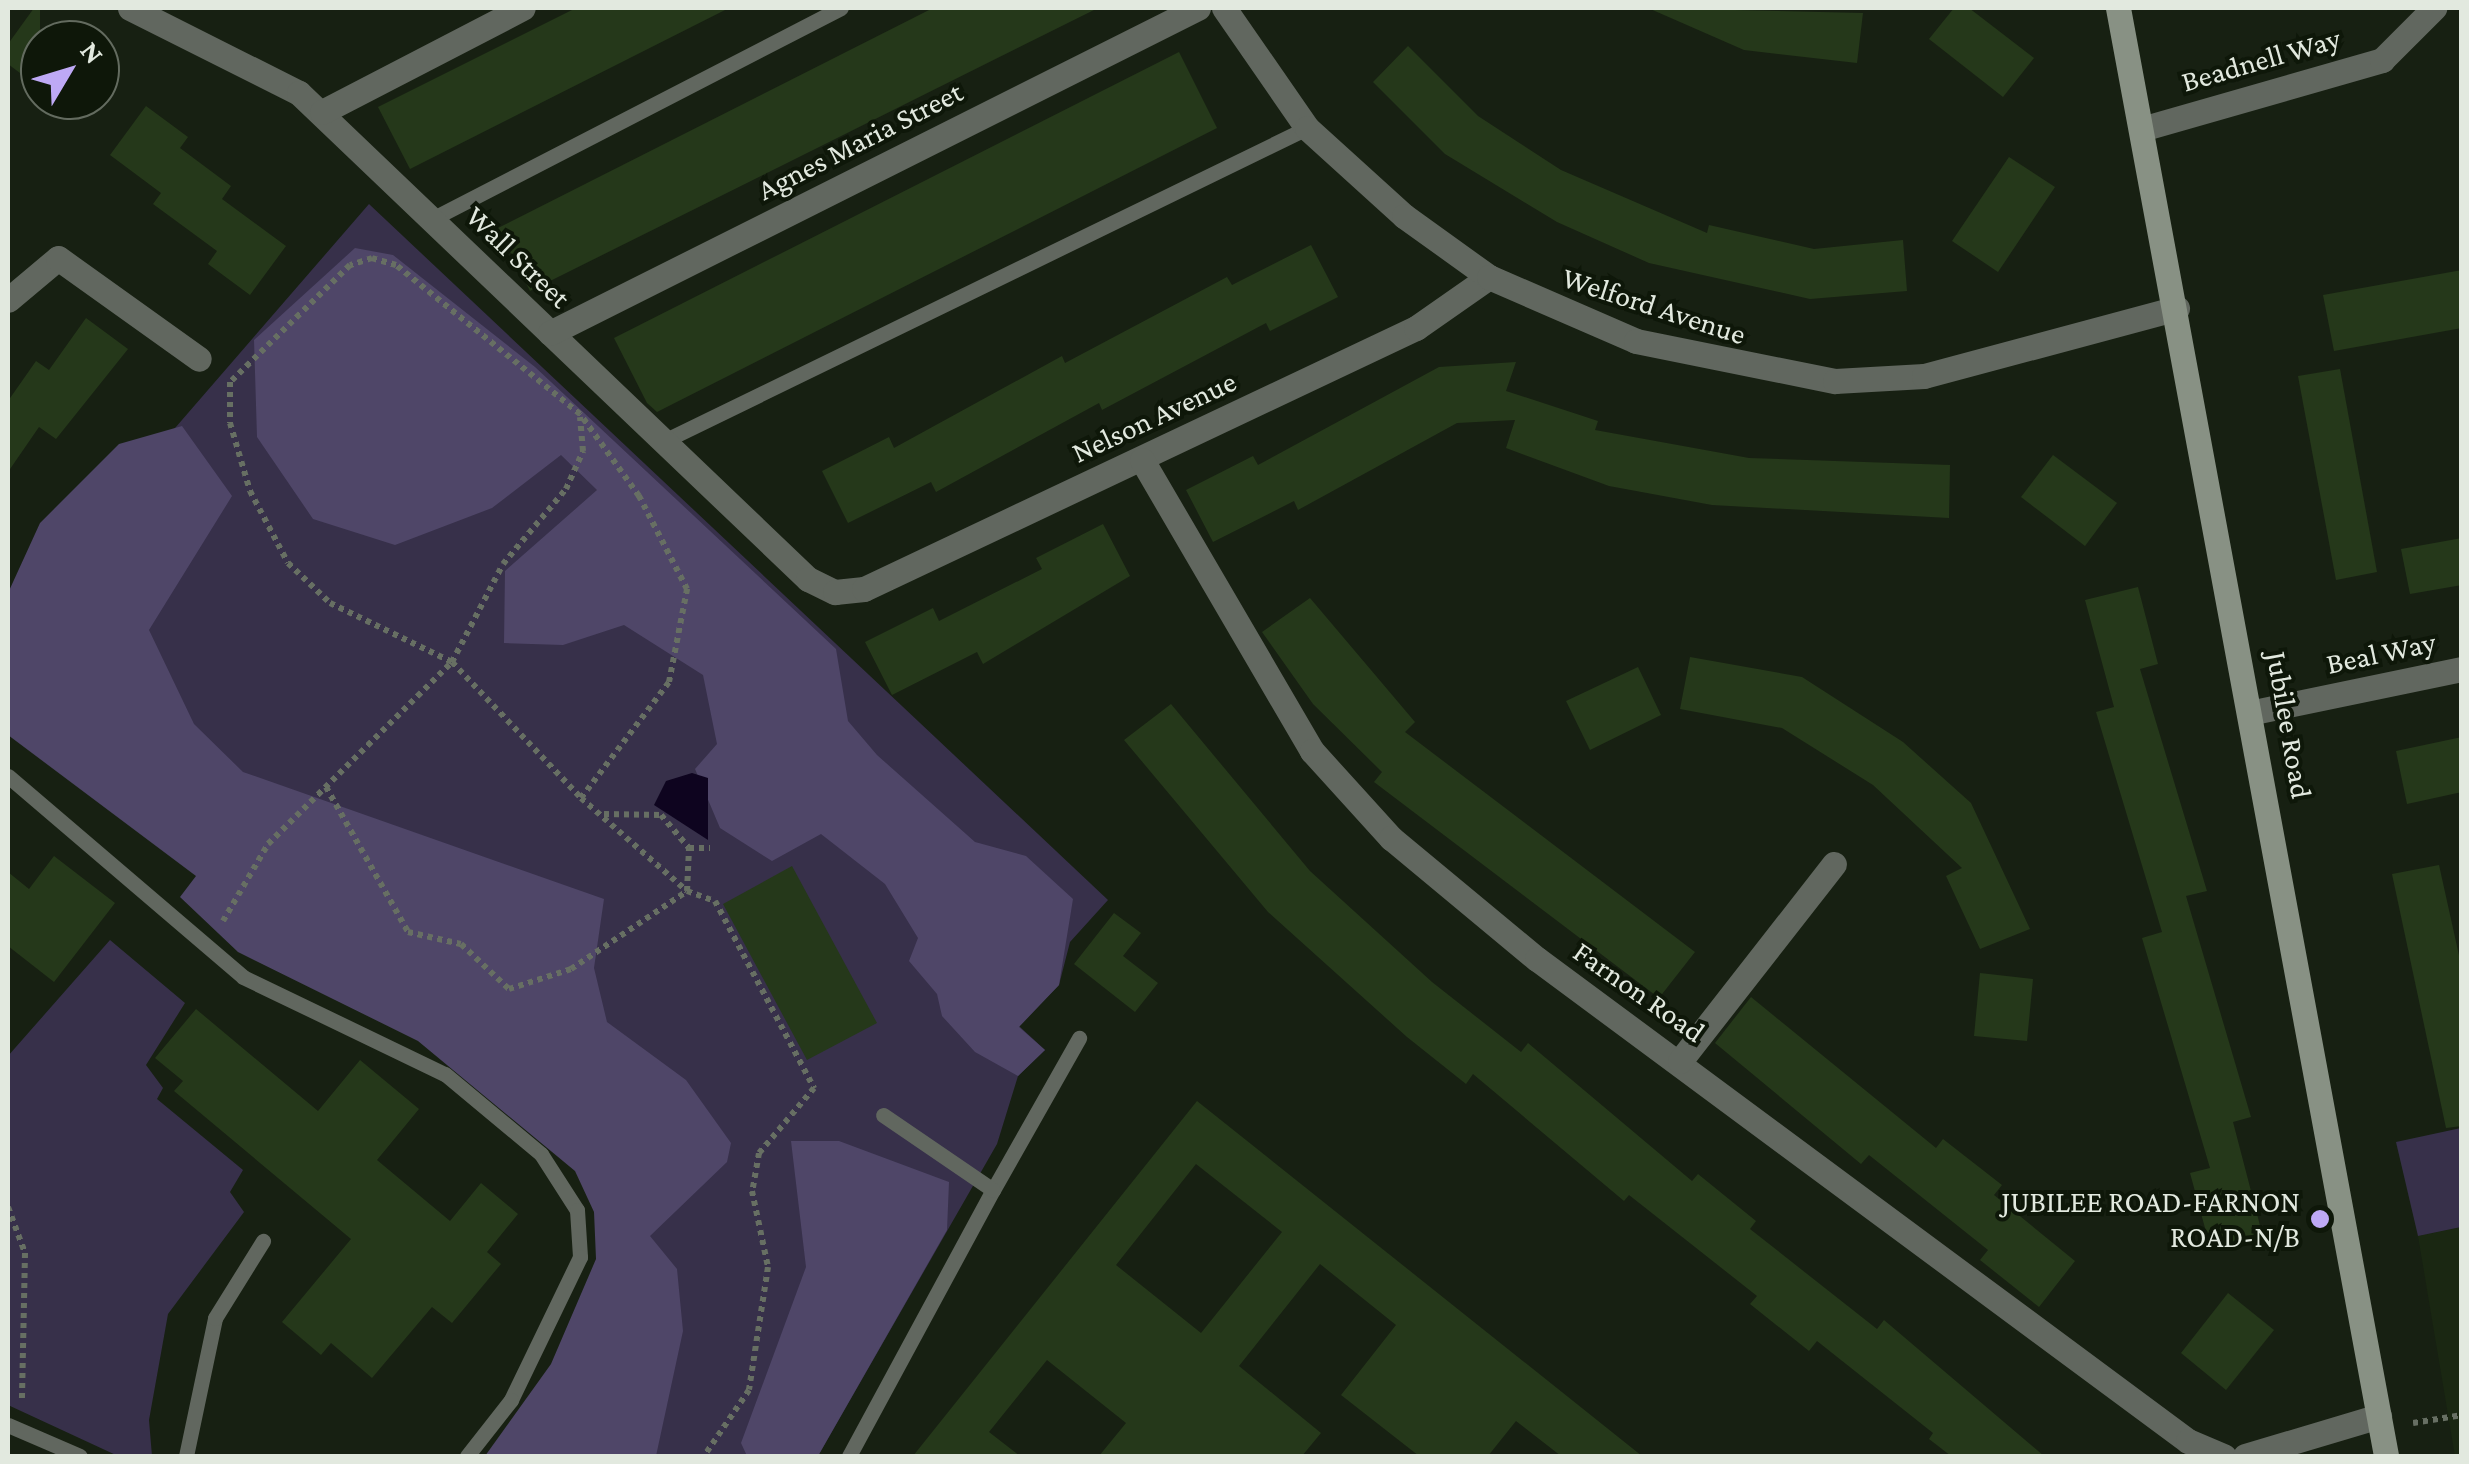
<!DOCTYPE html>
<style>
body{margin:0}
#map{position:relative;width:2469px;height:1464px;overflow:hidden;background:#172012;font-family:"Crimson Pro",serif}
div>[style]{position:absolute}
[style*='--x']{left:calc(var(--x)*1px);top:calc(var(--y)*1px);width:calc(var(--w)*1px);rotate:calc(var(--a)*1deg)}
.built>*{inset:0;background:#1a2712}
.green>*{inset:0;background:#37304a}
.forest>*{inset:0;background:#4f4668}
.water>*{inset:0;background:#0e041f}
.building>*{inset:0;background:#25381a}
.path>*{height:6px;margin-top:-3px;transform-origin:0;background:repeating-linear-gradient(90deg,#676f63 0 5px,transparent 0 10px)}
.lane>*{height:15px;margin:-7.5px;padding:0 7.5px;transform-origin:7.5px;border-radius:7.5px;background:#61675f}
.street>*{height:25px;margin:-12.5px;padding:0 12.5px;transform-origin:12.5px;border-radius:12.5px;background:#61675f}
.secondary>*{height:25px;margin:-12.5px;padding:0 12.5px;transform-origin:12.5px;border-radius:12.5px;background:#889184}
.dots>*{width:28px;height:28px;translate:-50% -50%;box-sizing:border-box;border:5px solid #0e1709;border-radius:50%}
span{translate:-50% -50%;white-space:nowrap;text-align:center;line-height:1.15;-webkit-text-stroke:8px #0e1709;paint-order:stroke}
.street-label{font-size:30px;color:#e2e9df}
.poi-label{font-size:30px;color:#e2e9df}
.right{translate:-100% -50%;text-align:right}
.frame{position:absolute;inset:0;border:10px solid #e2e9df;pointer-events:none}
.north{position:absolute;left:20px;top:20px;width:100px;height:100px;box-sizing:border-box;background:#0e1709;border:2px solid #636b5f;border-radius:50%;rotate:52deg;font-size:28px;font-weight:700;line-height:40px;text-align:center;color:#e2e9df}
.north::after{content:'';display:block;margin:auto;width:35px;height:45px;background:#bea9f5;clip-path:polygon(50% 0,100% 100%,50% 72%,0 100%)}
</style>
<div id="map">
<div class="built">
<div style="clip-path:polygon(2461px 1227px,2461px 1456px,2455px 1456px,2418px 1236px)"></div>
</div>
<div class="green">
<div style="clip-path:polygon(369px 204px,1108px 900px,1070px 942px,1059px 985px,1019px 1026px,1045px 1050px,1018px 1076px,997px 1144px,818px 1456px,509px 1456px,610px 1250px,594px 1175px,8px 621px)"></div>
<div style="clip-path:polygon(110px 940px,185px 1003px,146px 1065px,163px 1088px,157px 1099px,243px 1170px,230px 1192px,244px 1212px,168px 1314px,149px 1420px,152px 1456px,118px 1456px,8px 1405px,8px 1056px)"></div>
<div style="clip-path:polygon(2461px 1128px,2461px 1227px,2418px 1236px,2396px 1142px)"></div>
</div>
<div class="forest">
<div style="clip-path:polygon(355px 248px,393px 255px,535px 367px,836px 649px,848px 721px,877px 755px,975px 842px,1026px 856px,1073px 899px,1059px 985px,1019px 1027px,1045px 1050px,1018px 1076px,975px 1052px,942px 1016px,937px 994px,909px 961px,918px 938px,885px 884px,821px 834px,772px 861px,720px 828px,695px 769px,717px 744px,703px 675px,624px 625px,563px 645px,504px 643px,505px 571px,597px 490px,561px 455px,492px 508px,395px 545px,313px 519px,257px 437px,254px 340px)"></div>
<div style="clip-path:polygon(182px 426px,232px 496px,149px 630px,194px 724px,243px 772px,604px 899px,594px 968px,607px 1022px,686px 1080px,731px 1143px,727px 1162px,650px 1236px,677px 1269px,683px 1331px,656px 1456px,485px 1456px,551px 1364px,596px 1259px,594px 1212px,575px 1171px,418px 1041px,238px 952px,180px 897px,196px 876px,8px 735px,8px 593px,40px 523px,119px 444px)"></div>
<div style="clip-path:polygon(791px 1141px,839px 1141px,949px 1182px,947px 1230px,818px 1456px,747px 1456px,741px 1443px,806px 1267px)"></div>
</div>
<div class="water">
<div style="clip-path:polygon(692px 773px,708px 778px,708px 840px,654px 805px,666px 781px)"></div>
</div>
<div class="building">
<div style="clip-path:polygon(34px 8px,40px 8px,40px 88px,8px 64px,8px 44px)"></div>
<div style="clip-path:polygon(576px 8px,729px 8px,410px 169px,378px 107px)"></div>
<div style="clip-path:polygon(933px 8px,1098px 8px,530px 291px,498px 228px)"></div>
<div style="clip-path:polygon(1648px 8px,1863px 13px,1857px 63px,1744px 50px)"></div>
<div style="clip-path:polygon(1954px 8px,1969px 8px,2034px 58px,2003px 97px,1929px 39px)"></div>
<div style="clip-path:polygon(1408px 46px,1478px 116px,1561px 170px,1707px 233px,1709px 225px,1814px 249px,1903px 240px,1907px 291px,1810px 299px,1649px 263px,1557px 222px,1445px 154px,1373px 82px)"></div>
<div style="clip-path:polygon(1179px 52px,1217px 128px,657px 412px,647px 403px,614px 338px)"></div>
<div style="clip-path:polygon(146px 106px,188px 137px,180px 148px,231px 186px,222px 199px,286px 246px,250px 295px,208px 264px,217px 251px,153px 204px,161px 193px,110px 155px)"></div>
<div style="clip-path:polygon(2009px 157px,2055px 187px,1998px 272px,1952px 241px)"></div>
<div style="clip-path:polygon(1311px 245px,1338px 297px,1270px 331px,1266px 323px,1102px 410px,1099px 403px,936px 492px,931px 482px,848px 523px,822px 471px,889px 437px,894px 448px,1062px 356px,1065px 363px,1227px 277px,1232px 285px)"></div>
<div style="clip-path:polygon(2462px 270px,2462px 328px,2334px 351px,2323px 295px)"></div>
<div style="clip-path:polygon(86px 318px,128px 349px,56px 439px,39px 427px,8px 472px,8px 401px,36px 361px,49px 370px)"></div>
<div style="clip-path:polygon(1516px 362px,1506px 391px,1598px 421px,1595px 430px,1749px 458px,1950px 465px,1949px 518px,1712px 505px,1609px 486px,1506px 448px,1515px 420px,1457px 423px,1298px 510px,1294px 501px,1213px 542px,1186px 490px,1253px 456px,1258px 465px,1439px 367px)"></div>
<div style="clip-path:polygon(2340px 369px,2377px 572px,2336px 580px,2298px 376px)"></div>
<div style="clip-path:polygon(2053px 455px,2117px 503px,2085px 546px,2021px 497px)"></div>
<div style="clip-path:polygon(1103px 524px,1130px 576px,983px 664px,977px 652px,892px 695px,865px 642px,933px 608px,939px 621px,1042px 569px,1036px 558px)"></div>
<div style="clip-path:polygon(2462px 538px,2462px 585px,2410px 594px,2401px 549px)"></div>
<div style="clip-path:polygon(2138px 587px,2158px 664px,2140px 669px,2207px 891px,2186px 896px,2251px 1117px,2233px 1122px,2263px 1237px,2211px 1250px,2190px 1173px,2210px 1168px,2142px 938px,2162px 932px,2096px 712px,2114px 707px,2085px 600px)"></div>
<div style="clip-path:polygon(1310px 598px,1415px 722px,1405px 732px,1695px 952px,1659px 998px,1374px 782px,1382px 772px,1313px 704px,1262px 632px)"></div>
<div style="clip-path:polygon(1690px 657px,1802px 677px,1903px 742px,1971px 803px,2030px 929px,1980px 949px,1946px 876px,1962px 868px,1873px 785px,1782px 728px,1680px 709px)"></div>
<div style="clip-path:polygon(1638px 667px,1661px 715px,1590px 750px,1566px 701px)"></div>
<div style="clip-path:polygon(1171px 704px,1310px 871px,1432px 982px,1521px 1052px,1528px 1043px,1692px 1181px,1698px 1174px,1756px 1221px,1750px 1229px,1877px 1329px,1884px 1320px,2044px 1456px,1951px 1456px,1929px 1439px,1933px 1433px,1817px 1341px,1809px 1351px,1750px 1304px,1757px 1296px,1629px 1195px,1624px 1201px,1473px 1074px,1466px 1084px,1407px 1037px,1268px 912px,1124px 740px)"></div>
<div style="clip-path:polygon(2462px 737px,2462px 792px,2407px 804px,2396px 751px)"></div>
<div style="clip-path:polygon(54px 856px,115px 903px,54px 982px,8px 946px,8px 872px,29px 889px)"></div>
<div style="clip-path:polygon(2439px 865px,2462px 969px,2462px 1126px,2446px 1128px,2392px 874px)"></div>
<div style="clip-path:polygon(792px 866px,877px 1023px,807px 1060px,723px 904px)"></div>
<div style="clip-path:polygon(1114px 913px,1141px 933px,1123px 956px,1158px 983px,1135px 1012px,1074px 964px)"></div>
<div style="clip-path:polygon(1980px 973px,2033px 979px,2027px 1041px,1974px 1036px)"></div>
<div style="clip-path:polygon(1751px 997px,1936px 1148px,1943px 1139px,2002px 1185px,1994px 1195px,2075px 1261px,2039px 1307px,1980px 1260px,1988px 1250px,1869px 1155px,1861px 1164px,1715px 1043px)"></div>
<div style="clip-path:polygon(196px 1009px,318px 1111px,360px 1060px,419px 1109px,377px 1160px,450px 1221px,481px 1183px,518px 1214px,487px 1252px,501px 1264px,452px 1323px,432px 1307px,372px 1378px,331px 1343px,321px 1355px,282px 1322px,351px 1239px,174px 1091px,183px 1081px,155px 1058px)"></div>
<div style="clip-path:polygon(evenodd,1197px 1101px,1642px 1456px,1561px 1456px,1516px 1421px,1488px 1456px,1419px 1456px,1341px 1395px,1396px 1325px,1320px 1264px,1239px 1366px,1321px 1433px,1302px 1456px,1099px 1456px,1126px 1423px,1047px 1360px,989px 1432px,1020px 1456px,913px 1456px,1197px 1101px,1196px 1164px,1282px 1232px,1201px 1333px,1116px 1265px,1196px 1164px)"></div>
<div style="clip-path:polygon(2228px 1293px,2274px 1330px,2226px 1390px,2181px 1353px)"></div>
</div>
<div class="path">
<div style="--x:326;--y:787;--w:167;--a:60.5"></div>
<div style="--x:408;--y:932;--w:54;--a:12.8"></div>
<div style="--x:461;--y:944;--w:66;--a:43.2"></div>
<div style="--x:509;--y:989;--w:65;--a:-17.9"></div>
<div style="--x:571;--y:969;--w:140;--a:-33.9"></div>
<div style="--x:687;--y:891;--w:43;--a:-87.3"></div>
<div style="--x:581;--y:798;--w:146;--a:-52.8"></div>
<div style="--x:669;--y:682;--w:95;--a:-79"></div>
<div style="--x:687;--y:589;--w:105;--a:-117.3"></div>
<div style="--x:639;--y:496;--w:101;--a:-125.7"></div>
<div style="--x:580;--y:414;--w:237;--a:-141"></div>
<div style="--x:396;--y:265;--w:25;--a:-164"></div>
<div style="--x:372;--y:258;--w:23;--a:162"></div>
<div style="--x:350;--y:265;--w:168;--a:135.7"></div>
<div style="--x:230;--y:382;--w:41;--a:90"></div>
<div style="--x:230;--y:423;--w:71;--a:73.6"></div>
<div style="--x:250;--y:491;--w:81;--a:62.2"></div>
<div style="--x:288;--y:563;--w:58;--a:43.6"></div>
<div style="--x:330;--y:603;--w:136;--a:25.8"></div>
<div style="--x:452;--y:662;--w:187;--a:46.5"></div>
<div style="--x:581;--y:798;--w:141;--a:41.3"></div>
<div style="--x:687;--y:891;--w:30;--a:20"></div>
<div style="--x:715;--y:901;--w:212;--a:62.1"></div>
<div style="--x:814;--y:1088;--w:85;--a:130.2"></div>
<div style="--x:759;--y:1153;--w:39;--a:100"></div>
<div style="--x:752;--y:1191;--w:78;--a:78.1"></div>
<div style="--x:768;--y:1267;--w:124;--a:98.8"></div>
<div style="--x:749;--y:1390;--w:80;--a:124.3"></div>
<div style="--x:604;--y:814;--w:57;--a:1"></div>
<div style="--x:661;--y:815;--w:43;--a:49.7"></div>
<div style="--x:689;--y:848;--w:21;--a:0"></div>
<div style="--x:223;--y:921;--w:89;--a:-59.7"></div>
<div style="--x:268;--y:844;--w:259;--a:-44.7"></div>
<div style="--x:452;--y:662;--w:110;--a:-62.5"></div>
<div style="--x:503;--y:564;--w:98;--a:-50"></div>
<div style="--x:566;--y:489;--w:42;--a:-65.9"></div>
<div style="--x:583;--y:451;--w:34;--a:-95"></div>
<div style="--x:8;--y:1207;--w:49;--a:69.7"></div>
<div style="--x:25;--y:1253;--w:147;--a:91.2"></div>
<div style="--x:2413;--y:1423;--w:50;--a:-9.3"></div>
</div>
<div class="lane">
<div style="--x:432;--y:219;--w:460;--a:-27.3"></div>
<div style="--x:664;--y:441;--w:715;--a:-25.96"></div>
<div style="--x:8;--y:776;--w:309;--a:40.5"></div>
<div style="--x:243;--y:977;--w:224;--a:25.7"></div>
<div style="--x:445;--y:1074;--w:125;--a:39.8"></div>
<div style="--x:541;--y:1154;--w:67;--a:57.3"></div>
<div style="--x:577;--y:1210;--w:47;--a:86.3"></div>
<div style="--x:580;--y:1257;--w:159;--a:115.8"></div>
<div style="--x:511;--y:1400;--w:71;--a:128.2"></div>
<div style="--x:993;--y:1190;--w:175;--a:-60.5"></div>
<div style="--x:8;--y:1425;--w:78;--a:23.3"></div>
<div style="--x:186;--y:1456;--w:141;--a:-78.1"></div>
<div style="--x:215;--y:1318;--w:91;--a:-58.1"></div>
<div style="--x:849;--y:1456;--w:302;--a:-61.6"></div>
<div style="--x:993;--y:1190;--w:133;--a:-145.7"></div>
</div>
<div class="street">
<div style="--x:130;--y:8;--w:189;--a:26.7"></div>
<div style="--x:299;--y:93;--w:704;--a:43.68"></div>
<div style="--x:808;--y:579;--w:30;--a:26"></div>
<div style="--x:835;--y:592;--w:29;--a:-6"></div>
<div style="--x:864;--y:589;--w:611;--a:-25.31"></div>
<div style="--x:1416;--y:328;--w:89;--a:-34.9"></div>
<div style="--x:1224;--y:8;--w:146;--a:55.3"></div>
<div style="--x:1307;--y:128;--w:131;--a:42.2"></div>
<div style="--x:1404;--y:216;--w:105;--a:35.7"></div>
<div style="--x:1489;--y:277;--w:160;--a:23.5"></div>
<div style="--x:1636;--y:341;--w:203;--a:11.4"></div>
<div style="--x:1835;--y:381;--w:89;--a:-3.2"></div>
<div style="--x:1924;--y:376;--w:262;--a:-15"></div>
<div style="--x:322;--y:112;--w:226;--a:-27.4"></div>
<div style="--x:2145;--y:128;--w:247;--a:-16"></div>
<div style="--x:2382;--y:60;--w:74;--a:-45"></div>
<div style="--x:8;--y:300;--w:65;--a:-40"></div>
<div style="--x:58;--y:258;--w:173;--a:35.6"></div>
<div style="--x:550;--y:333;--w:725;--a:-26.64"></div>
<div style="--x:1142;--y:460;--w:337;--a:59.7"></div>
<div style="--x:1312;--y:751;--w:118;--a:47.8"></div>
<div style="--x:1391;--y:838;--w:190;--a:39.7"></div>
<div style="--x:1537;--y:959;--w:810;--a:36.52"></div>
<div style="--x:2188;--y:1441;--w:39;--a:23"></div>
<div style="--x:2254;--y:712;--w:212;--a:-11.7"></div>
<div style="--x:1680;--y:1061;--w:250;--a:-52"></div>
<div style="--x:2245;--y:1456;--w:140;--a:-16.6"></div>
</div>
<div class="secondary">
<div style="--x:2118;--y:8;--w:1473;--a:79.51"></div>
</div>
<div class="dots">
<div style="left:2320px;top:1219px;background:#bea9f5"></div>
</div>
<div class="street-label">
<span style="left:2261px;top:60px;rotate:-16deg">Beadnell Way</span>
<span style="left:860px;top:141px;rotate:-27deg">Agnes Maria Street</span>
<span style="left:518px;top:257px;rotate:44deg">Wall Street</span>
<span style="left:1654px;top:306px;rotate:18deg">Welford Avenue</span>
<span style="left:1154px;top:417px;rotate:-25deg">Nelson Avenue</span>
<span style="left:2381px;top:653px;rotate:-12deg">Beal Way</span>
<span style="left:2289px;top:725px;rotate:80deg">Jubilee Road</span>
<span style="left:1639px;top:992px;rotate:35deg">Farnon Road</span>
</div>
<div class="poi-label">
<span class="right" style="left:2300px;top:1219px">JUBILEE ROAD-FARNON<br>ROAD-N/B</span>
</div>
<div class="frame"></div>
<div class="north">N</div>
</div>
